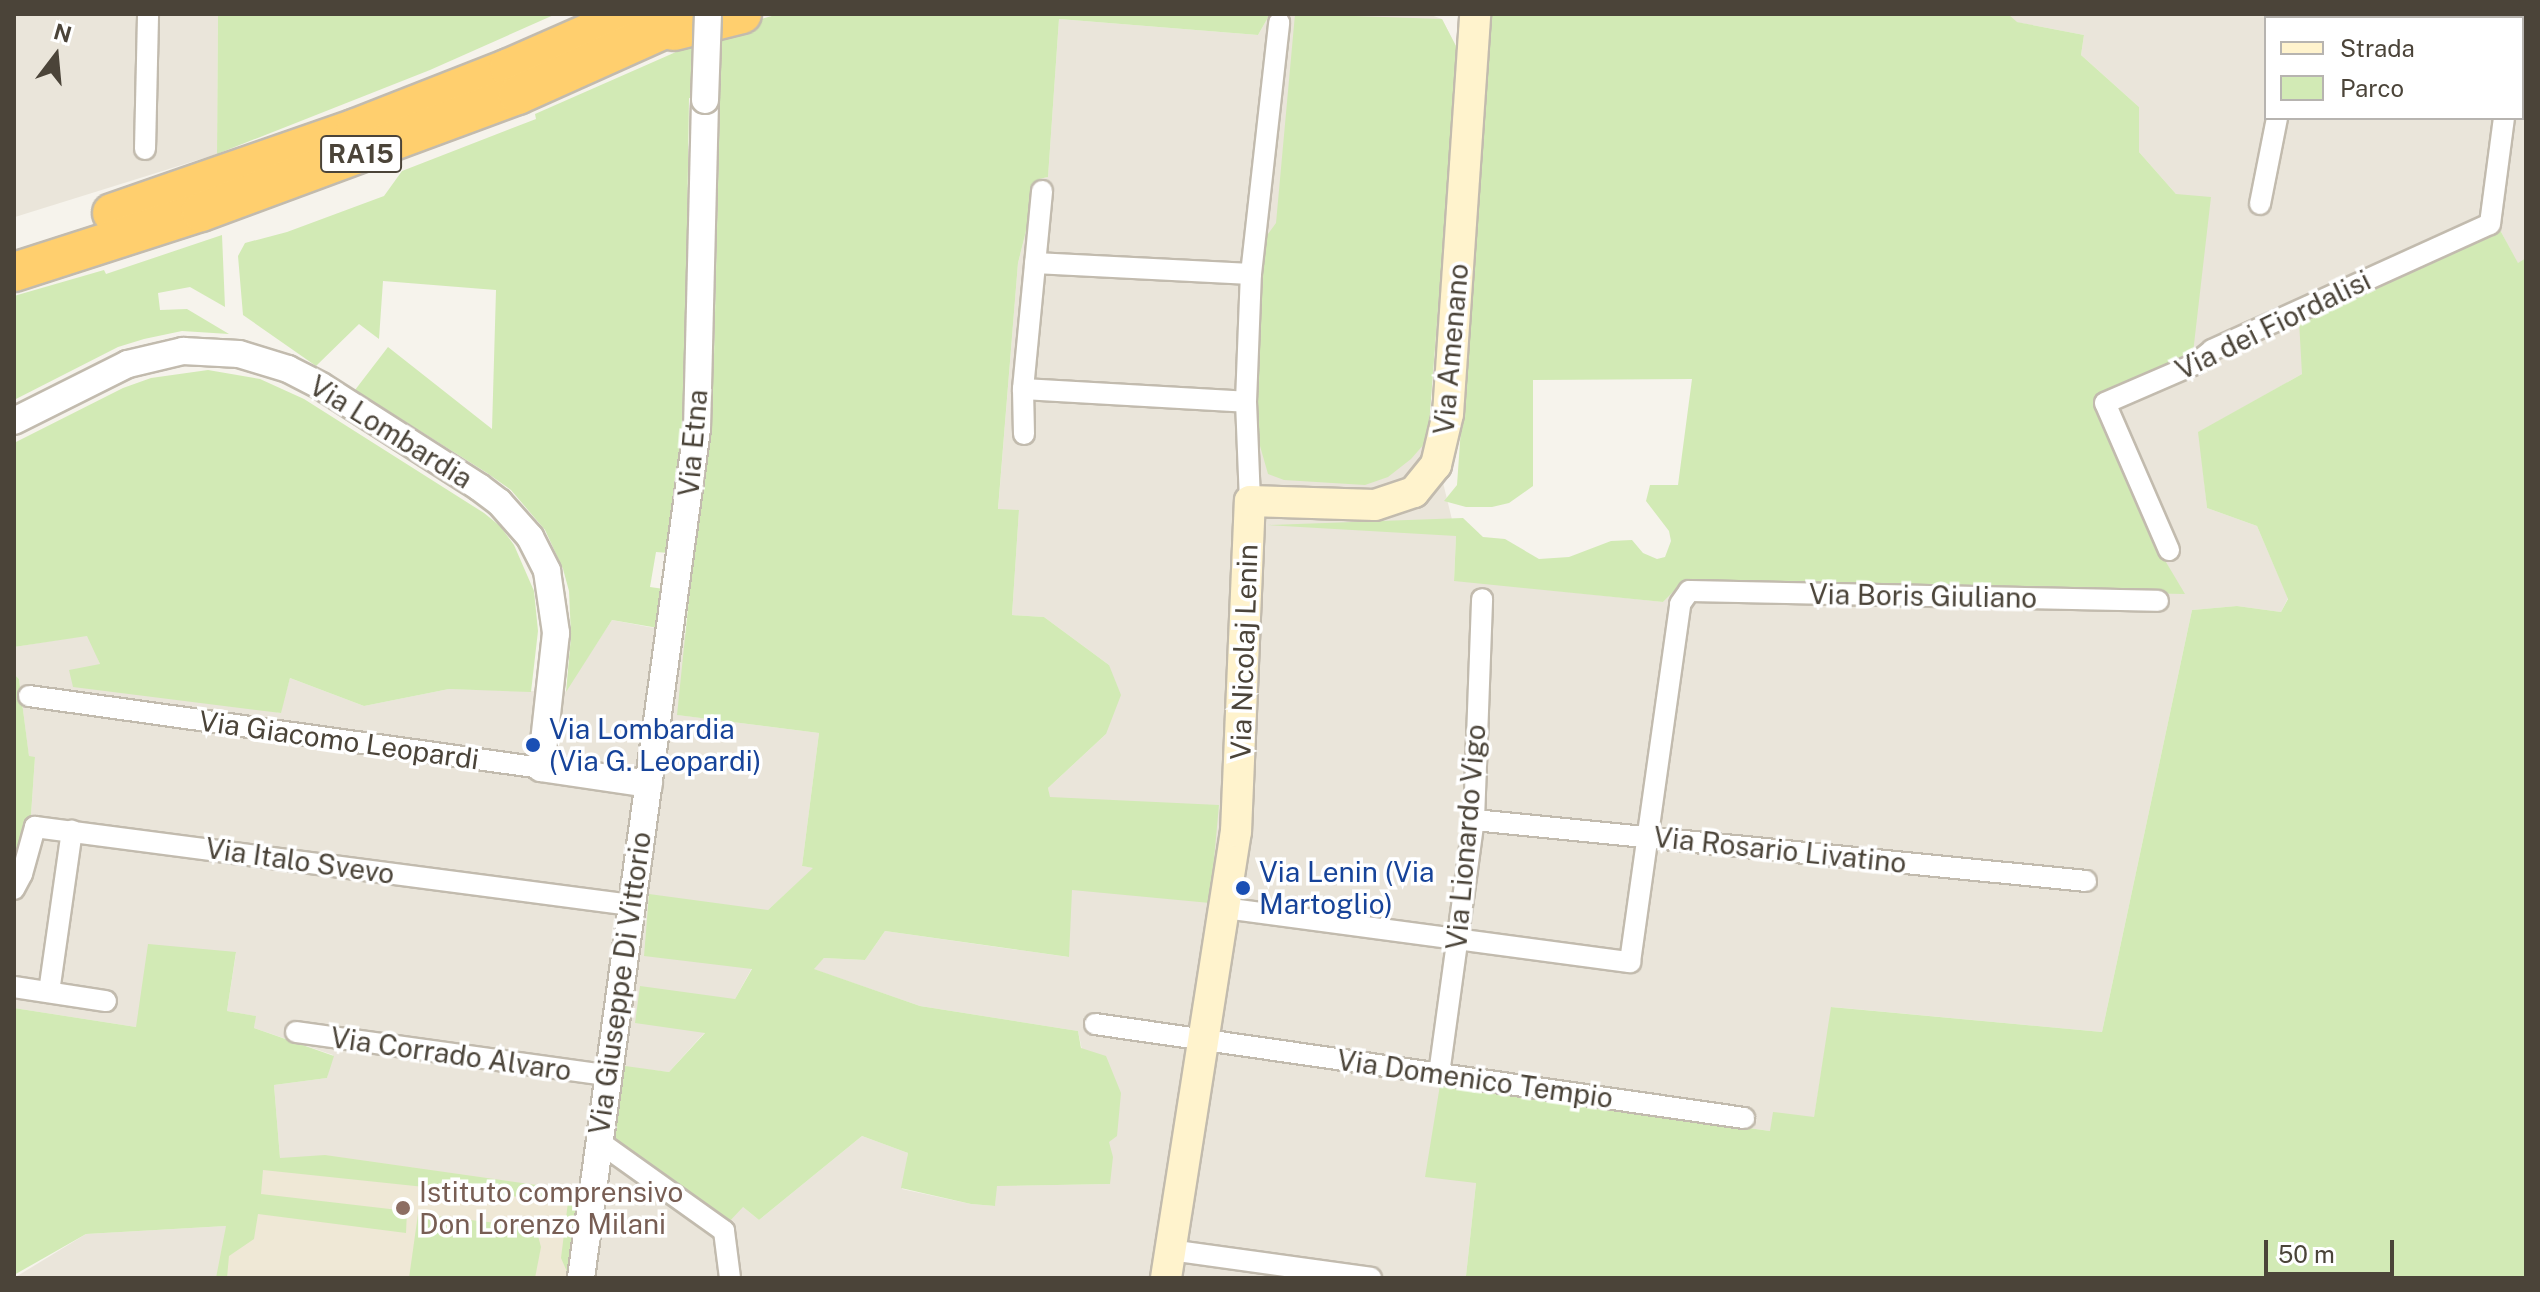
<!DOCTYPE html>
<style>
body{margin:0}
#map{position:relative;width:2540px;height:1292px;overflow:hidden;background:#f6f3ec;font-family:"Public Sans",sans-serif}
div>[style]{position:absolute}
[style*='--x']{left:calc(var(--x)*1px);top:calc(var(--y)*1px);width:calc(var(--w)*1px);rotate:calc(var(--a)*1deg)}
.residential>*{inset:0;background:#eae5da}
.education>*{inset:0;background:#efe8d6}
.green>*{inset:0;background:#d2eab5}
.roads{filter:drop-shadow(2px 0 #c2bbae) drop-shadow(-2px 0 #c2bbae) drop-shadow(0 2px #c2bbae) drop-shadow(0 -2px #c2bbae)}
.minor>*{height:20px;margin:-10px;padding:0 10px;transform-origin:10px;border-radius:10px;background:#fff}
.tertiary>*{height:26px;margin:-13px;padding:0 13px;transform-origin:13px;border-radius:13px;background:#fff}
.secondary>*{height:30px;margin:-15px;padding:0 15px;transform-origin:15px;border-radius:15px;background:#fff3cd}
.motorway>*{height:38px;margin:-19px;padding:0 19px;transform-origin:19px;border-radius:19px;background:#ffcf6e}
.bridges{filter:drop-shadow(2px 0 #c2bbae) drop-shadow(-2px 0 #c2bbae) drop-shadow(0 2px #c2bbae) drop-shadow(0 -2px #c2bbae)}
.tertiary-bridge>*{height:26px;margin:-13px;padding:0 13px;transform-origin:13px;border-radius:13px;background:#fff}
.dots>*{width:22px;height:22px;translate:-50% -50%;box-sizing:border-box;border:4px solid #fff;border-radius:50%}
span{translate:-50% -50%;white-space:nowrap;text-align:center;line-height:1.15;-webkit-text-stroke:7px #fff;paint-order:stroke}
.shield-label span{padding:2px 6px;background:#fff;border:2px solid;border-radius:6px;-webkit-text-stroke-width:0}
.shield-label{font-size:26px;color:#4b4439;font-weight:700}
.street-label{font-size:28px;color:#4b4439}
.transit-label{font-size:28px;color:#164399}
.left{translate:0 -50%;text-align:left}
.education-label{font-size:28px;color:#785e54}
.frame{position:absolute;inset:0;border:16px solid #4b4439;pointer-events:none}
.legend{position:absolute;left:2264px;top:16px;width:260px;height:104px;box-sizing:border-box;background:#fff;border:2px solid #b7b4b0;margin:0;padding:10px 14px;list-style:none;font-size:24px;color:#4b4439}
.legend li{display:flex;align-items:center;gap:16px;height:40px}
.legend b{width:40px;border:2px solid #b7b4b0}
.north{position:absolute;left:16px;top:16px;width:80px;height:80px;-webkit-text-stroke:6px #fff;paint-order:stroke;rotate:16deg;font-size:22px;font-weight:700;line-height:32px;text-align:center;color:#4b4439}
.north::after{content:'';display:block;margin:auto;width:28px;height:36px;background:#4b4439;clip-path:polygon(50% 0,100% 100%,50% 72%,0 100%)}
.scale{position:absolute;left:2264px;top:1240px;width:130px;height:36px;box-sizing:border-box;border:4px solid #4b4439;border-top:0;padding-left:10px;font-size:24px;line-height:28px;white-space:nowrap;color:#4b4439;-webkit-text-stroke:6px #fff;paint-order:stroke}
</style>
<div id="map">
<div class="residential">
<div style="clip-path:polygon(14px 14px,218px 14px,217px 154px,15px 217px)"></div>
<div style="clip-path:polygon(evenodd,1270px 14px,1428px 14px,1442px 19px,1458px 50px,1429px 425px,1456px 536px,1454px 580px,1663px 602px,1679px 585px,2023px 592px,2160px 552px,2095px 397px,2176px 194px,2139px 152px,2139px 107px,2081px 55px,2084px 35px,2016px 22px,2008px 14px,2526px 14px,2526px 258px,2518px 264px,2500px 230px,2302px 374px,2199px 432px,2207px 508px,2257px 526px,2288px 598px,2281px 612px,2237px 606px,2192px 610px,2102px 1032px,1832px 1007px,1814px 1118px,1770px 1131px,1441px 1085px,1476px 1183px,1466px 1276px,1480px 1278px,14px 1278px,86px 1234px,226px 1226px,280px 1158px,274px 1085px,327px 1078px,333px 1055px,254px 1028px,255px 1016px,227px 1011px,236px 953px,136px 1027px,14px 1008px,14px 855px,31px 815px,35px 757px,29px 757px,19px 679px,14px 674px,14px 647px,88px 635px,100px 664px,280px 713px,290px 678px,364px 706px,449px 689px,565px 692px,612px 620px,686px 634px,678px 715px,819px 733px,802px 866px,814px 868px,768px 910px,752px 968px,735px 999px,669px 1072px,625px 1067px,743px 1207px,759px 1220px,862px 1136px,908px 1153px,902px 1189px,971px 1204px,995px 1206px,996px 1186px,1110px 1184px,1078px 1031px,920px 1006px,813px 969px,824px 958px,865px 960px,885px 931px,1068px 957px,1048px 788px,1106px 734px,1109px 665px,1044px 617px,1012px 615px,1019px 510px,998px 510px,1018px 263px,1039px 179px,1048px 177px,1059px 19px,1258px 35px,1270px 14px,2266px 18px,2522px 18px,2522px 118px,2266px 118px,2266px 18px)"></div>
</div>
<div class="education">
<div style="clip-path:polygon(325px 1155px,579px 1191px,567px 1278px,216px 1278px,238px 1166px)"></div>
</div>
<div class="green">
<div style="clip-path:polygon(218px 14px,556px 14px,430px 70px,217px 154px)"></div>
<div style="clip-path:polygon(779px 14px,1270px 14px,1258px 35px,1059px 19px,1048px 177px,1039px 179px,1018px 263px,998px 509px,1019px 510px,1012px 615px,1044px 617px,1109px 665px,1121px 695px,1106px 734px,1048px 788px,1050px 797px,1219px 805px,1210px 903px,1072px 890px,1069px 957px,885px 931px,865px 960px,824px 958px,814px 969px,920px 1006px,1078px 1031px,1081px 1048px,1106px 1056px,1121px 1093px,1117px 1136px,1109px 1142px,1113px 1157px,1110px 1184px,997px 1186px,995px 1206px,971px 1204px,901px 1188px,908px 1153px,862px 1136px,759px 1220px,743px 1207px,727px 1224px,613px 1139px,625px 1066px,669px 1072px,705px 1033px,635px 1023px,640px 986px,735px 999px,752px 969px,644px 956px,649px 894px,768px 910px,813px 868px,802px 866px,819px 733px,677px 715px,714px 355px,720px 103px,689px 98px,684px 432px,669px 553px,656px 552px,650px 587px,664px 589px,658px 628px,612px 620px,566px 692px,571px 636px,569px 591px,563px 569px,545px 530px,511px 490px,487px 473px,355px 390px,388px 347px,492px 429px,496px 290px,383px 281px,379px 339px,359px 324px,316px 366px,243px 315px,238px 256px,245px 243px,287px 232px,384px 196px,402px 171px,536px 119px,535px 114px,735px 26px)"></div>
<div style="clip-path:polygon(1295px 14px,1442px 19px,1458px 50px,1429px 425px,1425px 443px,1411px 459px,1388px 477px,1365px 485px,1284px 480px,1268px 474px,1254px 425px,1265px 238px,1276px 223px)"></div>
<div style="clip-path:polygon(1490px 14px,2008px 14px,2017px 22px,2084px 35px,2081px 55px,2139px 107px,2139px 152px,2176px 194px,2211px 197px,2193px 353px,2095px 397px,2160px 552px,2185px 594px,1680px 585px,1663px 602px,1454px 581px,1456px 536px,1267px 525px,1463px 518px,1483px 537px,1505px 539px,1539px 559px,1569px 557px,1611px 541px,1632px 540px,1643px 553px,1657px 559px,1665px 557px,1671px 541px,1669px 531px,1646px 501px,1650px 485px,1678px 485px,1692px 379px,1533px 380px,1533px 486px,1509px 503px,1492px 507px,1466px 507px,1444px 501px,1457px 485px)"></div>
<div style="clip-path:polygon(2500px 230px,2518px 263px,2526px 258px,2526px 1278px,1466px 1276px,1476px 1183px,1425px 1177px,1440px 1085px,1770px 1131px,1773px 1112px,1814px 1117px,1831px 1007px,2102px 1032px,2192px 610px,2237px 606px,2281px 612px,2288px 599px,2257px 526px,2207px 508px,2198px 432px,2302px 374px,2299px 321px)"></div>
<div style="clip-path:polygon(222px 235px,225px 307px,190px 287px,158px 293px,160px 310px,187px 309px,229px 334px,182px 331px,144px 339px,118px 347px,14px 400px,14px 296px,104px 270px,106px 274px)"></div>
<div style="clip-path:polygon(208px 370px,260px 379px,304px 399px,484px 513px,500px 526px,514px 545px,534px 591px,538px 631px,531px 692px,449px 689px,364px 706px,290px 678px,281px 713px,73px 687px,69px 670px,100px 664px,87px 636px,14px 647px,14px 443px,123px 388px,151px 378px)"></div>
<div style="clip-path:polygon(14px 674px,19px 679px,29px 756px,35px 757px,31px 815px,15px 855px)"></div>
<div style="clip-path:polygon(148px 944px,236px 952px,227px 1011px,256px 1016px,254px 1028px,334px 1056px,327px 1078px,274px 1085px,280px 1158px,325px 1155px,579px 1191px,568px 1274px,561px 1258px,568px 1202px,263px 1170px,261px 1194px,407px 1211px,406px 1233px,258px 1214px,254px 1239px,229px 1256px,227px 1278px,216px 1278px,226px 1226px,86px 1234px,14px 1275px,14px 1008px,136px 1027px)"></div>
<div style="clip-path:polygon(418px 1214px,531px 1227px,537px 1232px,541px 1247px,535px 1278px,409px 1278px)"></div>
</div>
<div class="roads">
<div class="minor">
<div style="--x:2285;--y:14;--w:23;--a:10"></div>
<div style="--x:2505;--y:18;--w:4;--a:-76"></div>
<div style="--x:2522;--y:73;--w:4;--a:14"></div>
<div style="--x:145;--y:149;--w:135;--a:-88.7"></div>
<div style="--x:2260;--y:204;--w:88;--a:-78.8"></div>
<div style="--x:1035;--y:263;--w:216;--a:2.9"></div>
<div style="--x:1023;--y:389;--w:223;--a:3.3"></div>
<div style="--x:1024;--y:434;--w:45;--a:-91.3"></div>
<div style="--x:1023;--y:389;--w:199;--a:-84.5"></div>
<div style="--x:1250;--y:501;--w:99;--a:-92.3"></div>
<div style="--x:1246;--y:402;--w:128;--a:-87.8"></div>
<div style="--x:1251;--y:274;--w:253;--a:-83.6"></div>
<div style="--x:2169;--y:550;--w:160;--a:-113.5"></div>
<div style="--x:2105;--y:403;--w:98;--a:-23.4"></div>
<div style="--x:2195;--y:364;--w:22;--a:-39"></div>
<div style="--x:2212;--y:350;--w:305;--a:-24.4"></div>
<div style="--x:2490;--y:224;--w:107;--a:-82.5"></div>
<div style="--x:29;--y:696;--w:517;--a:8"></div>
<div style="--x:1474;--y:820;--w:615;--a:5.69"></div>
<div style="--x:14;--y:889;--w:17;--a:-62"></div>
<div style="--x:22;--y:874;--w:49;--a:-74.5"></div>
<div style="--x:35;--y:827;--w:601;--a:7.46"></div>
<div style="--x:1224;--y:908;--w:410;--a:7.6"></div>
<div style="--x:1630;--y:962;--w:361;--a:-82"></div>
<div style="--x:1680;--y:604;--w:16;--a:-55"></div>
<div style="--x:1689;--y:591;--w:469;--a:1.2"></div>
<div style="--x:14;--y:987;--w:93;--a:8.7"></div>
<div style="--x:49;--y:992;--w:163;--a:-81.9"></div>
<div style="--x:1095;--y:1024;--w:656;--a:8.24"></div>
<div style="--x:296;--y:1032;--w:314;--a:7.9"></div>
<div style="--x:1439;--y:1074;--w:256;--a:-82.2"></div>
<div style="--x:1474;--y:820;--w:221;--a:-87.9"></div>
<div style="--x:598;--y:1141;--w:155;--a:35.5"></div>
<div style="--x:724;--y:1231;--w:47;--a:82.7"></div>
<div style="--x:1170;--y:1250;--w:203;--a:7.9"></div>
</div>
<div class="tertiary">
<div style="--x:14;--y:421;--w:127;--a:-26.6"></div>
<div style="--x:128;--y:364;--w:57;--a:-13.3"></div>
<div style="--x:183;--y:351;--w:56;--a:3.1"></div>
<div style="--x:239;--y:354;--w:51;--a:17"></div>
<div style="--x:288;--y:369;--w:37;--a:27"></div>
<div style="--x:321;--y:386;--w:188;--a:32.6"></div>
<div style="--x:479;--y:487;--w:25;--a:37"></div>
<div style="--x:499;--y:502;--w:47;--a:48.5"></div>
<div style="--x:530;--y:537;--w:38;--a:63"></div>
<div style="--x:547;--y:571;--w:63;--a:81.7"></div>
<div style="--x:556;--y:633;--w:136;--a:96.3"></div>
<div style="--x:541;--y:768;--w:109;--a:8.4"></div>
<div style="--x:581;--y:1278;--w:857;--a:-82.22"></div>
<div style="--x:697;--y:429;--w:329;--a:-88.6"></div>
</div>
<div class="secondary">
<div style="--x:1166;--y:1278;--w:451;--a:-81.1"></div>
<div style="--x:1236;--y:832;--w:331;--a:-87.6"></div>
<div style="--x:1250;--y:501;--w:125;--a:1.8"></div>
<div style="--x:1375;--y:505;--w:41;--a:-18.4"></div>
<div style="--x:1414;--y:492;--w:35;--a:-51"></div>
<div style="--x:1436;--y:465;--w:52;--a:-76.8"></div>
<div style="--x:1448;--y:414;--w:401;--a:-86.1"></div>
</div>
<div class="motorway">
<div style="--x:674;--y:31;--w:70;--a:-14"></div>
<div style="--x:112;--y:213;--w:258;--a:-19.2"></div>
<div style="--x:356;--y:128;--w:164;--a:-21.4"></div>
<div style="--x:509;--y:68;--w:134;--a:-23.7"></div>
<div style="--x:14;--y:272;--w:196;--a:-17.8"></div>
<div style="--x:201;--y:212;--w:338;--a:-20.3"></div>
<div style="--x:518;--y:95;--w:197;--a:-24.2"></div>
</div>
</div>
<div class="bridges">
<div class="tertiary-bridge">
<div style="--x:705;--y:100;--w:86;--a:-88"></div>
</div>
</div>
<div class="dots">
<div style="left:533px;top:745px;background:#1a4fb4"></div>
<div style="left:1243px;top:888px;background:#1a4fb4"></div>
<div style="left:403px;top:1208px;background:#8d6e63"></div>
</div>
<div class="shield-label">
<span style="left:361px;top:154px">RA15</span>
</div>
<div class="street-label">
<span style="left:2273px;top:325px;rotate:-26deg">Via dei Fiordalisi</span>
<span style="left:1451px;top:349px;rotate:-85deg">Via Amenano</span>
<span style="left:391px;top:432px;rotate:32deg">Via Lombardia</span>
<span style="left:693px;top:443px;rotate:-85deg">Via Etna</span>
<span style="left:1923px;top:596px;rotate:1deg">Via Boris Giuliano</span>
<span style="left:1244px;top:652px;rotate:-88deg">Via Nicolaj Lenin</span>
<span style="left:339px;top:740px;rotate:8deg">Via Giacomo Leopardi</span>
<span style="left:1466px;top:837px;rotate:-85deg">Via Lionardo Vigo</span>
<span style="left:1780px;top:850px;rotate:6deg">Via Rosario Livatino</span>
<span style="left:300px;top:861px;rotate:8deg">Via Italo Svevo</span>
<span style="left:620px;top:983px;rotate:-82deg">Via Giuseppe Di Vittorio</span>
<span style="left:451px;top:1054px;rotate:8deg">Via Corrado Alvaro</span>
<span style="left:1475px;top:1079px;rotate:8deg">Via Domenico Tempio</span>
</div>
<div class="transit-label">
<span class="left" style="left:549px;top:745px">Via Lombardia<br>(Via G. Leopardi)</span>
<span class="left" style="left:1259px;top:888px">Via Lenin (Via<br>Martoglio)</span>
</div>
<div class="education-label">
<span class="left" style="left:419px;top:1208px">Istituto comprensivo<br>Don Lorenzo Milani</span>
</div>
<div class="frame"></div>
<ul class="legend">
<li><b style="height:10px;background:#fff3cd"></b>Strada</li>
<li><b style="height:22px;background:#d2eab5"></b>Parco</li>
</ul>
<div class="north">N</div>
<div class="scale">50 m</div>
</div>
